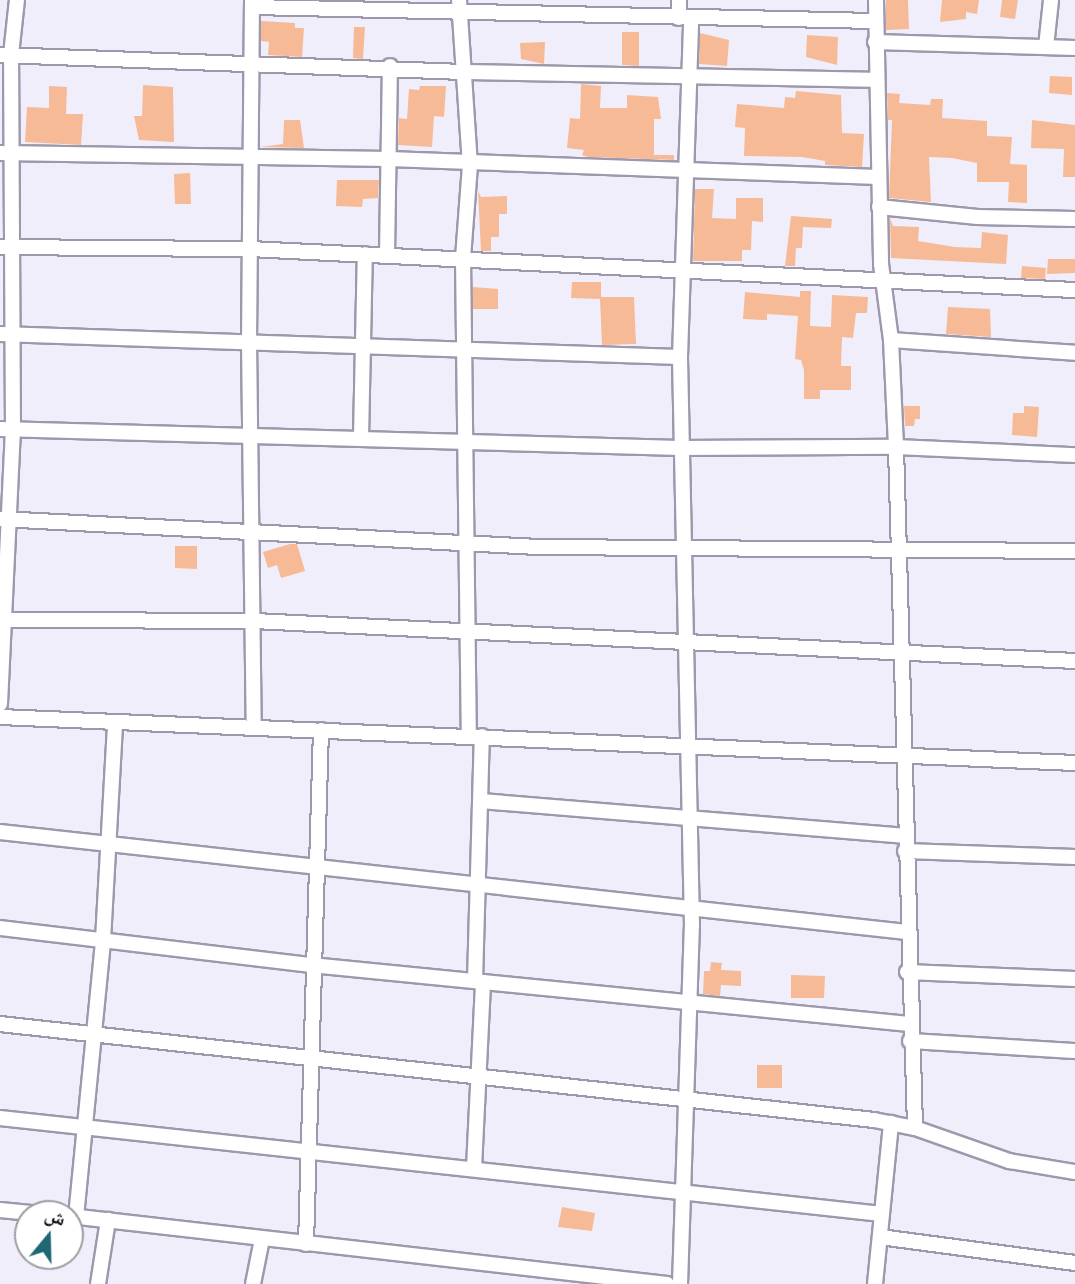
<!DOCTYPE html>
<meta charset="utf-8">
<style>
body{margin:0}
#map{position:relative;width:1075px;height:1284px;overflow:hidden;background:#f1eefb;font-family:"Work Sans","Noto Naskh Arabic",sans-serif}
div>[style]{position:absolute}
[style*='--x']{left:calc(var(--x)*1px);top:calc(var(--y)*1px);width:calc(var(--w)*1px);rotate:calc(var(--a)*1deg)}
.building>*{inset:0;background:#f7ba96}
.roads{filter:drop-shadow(2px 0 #9d98ac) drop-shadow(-2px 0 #9d98ac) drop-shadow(0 2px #9d98ac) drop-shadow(0 -2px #9d98ac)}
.minor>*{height:14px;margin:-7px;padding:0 7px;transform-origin:7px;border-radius:7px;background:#fff}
span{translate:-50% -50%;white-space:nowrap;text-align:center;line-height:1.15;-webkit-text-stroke:5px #fff;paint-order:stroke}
.north{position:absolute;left:14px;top:1200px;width:70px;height:70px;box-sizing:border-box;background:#fff;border:2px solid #9e9da0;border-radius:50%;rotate:19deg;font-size:19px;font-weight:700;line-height:28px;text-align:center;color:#0c0a11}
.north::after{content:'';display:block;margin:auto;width:24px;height:32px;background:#1e6874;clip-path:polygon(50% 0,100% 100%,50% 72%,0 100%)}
</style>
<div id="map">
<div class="building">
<div style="clip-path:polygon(886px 0,908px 0,909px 29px,886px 30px)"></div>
<div style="clip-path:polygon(942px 0,979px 0,977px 14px,966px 12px,966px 19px,940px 22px)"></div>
<div style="clip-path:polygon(1002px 0,1018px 0,1015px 19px,1000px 17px)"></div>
<div style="clip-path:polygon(261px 21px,295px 23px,295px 28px,304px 28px,302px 57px,268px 55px,269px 42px,261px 41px)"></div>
<div style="clip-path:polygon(354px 27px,365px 27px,363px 59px,353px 58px)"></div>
<div style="clip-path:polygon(622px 32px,639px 32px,639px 66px,622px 65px)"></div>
<div style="clip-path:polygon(700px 33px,729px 40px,727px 66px,699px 64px)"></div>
<div style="clip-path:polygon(807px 35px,838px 37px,837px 65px,806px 57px)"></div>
<div style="clip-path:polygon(545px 42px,544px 64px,521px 59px,520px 43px)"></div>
<div style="clip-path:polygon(1050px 76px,1072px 77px,1072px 95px,1049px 93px)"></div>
<div style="clip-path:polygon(581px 84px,601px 86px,600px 108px,627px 108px,627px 95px,658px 97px,661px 119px,654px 119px,654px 155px,674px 155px,674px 160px,588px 157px,582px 155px,584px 150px,567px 148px,570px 118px,580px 119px)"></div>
<div style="clip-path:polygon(143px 85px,173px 87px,174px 142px,139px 140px,134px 116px,142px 116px)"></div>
<div style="clip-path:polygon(49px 86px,67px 87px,66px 114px,83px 114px,81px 145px,25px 142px,27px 107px,49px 108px)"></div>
<div style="clip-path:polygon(420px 86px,446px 86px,444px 117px,434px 116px,432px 147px,398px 145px,399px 118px,407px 119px,409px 89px,419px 90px)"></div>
<div style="clip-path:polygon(796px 91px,841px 95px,842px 133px,864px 134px,862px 167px,825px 165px,825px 161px,802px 157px,744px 156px,745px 128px,735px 127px,737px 104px,784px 108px,785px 97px,795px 98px)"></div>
<div style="clip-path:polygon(887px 93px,900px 94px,899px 103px,930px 105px,931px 99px,943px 99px,942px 118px,987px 121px,987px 136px,1012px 137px,1010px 164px,1027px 165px,1027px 203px,1008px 202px,1009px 182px,977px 182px,977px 163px,952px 158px,929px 157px,931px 202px,889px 198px,892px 120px,888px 120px)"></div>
<div style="clip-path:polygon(284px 120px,300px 120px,304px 148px,260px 147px,283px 144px)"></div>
<div style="clip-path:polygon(1032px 120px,1075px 125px,1075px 177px,1063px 177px,1064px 149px,1031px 148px)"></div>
<div style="clip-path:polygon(190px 173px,191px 204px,175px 204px,174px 174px)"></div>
<div style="clip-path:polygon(337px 180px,379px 180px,378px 198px,363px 199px,362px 207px,336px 206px)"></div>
<div style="clip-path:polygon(695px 189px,714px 189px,712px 218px,736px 219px,736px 198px,763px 198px,763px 222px,752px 221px,751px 250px,742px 250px,742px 261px,693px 261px)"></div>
<div style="clip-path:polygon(478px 191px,481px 197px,507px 196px,507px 214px,499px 214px,499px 237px,491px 237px,491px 251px,481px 251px)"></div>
<div style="clip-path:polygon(791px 216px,832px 219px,831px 228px,803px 227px,802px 248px,796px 248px,795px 266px,785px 266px)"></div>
<div style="clip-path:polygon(890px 218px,893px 226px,919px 227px,918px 241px,955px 247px,981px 248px,982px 232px,1008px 235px,1006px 264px,891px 258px)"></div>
<div style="clip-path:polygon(1048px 259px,1075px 259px,1075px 273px,1047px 274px)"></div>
<div style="clip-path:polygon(1022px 266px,1046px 268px,1045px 279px,1021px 278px)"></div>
<div style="clip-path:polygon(572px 282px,601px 282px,601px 297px,634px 297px,636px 344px,602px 345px,600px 299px,571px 298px)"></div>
<div style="clip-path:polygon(473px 287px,498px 289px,498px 309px,473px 309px)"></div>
<div style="clip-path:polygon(800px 291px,811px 291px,810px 326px,831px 327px,832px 295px,868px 297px,867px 313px,856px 313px,853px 338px,842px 337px,841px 366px,851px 366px,851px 390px,820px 390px,820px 399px,804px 399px,804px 370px,801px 360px,795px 359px,798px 316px,767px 314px,767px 320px,743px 319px,745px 292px,800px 297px)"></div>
<div style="clip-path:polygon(948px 307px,990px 309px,991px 337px,946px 334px)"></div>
<div style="clip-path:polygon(904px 406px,920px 406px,920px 419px,915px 419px,914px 426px,905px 426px)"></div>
<div style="clip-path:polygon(1024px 406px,1039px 407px,1037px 437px,1012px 435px,1013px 413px,1024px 413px)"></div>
<div style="clip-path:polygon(290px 544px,297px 544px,305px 571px,281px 578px,277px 565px,268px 568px,263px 552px)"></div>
<div style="clip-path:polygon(175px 546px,197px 546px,197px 569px,175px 568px)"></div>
<div style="clip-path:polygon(711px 962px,722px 963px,721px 970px,741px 971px,741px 986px,721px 985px,720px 996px,703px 994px,704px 971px,710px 971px)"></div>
<div style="clip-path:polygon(791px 975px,825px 976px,824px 998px,791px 998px)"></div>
<div style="clip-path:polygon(757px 1065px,782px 1065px,782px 1088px,757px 1088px)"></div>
<div style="clip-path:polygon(562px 1207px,595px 1213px,592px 1231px,558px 1227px)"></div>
</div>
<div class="roads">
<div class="minor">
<div style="--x:252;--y:0;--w:340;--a:90.5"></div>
<div style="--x:249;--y:340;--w:387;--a:89.3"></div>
<div style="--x:459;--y:0;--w:165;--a:86.2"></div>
<div style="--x:470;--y:165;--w:93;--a:94.3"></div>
<div style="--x:463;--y:258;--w:477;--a:89.3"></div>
<div style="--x:679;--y:0;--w:18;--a:90"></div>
<div style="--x:876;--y:0;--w:264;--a:88.9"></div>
<div style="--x:881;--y:264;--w:77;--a:82.5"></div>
<div style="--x:891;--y:340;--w:107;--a:87.3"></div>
<div style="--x:896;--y:447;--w:681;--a:88.4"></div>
<div style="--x:252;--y:7;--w:623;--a:1.29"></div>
<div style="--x:875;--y:42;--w:200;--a:1.7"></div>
<div style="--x:1046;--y:47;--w:47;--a:-83.9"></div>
<div style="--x:0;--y:55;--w:461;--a:2.1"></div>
<div style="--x:461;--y:72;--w:415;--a:1.1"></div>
<div style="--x:0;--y:153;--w:389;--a:0.9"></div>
<div style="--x:389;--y:159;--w:489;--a:2.1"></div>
<div style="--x:879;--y:207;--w:99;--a:5.8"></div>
<div style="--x:977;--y:217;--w:98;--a:1.2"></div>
<div style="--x:0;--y:247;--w:250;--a:0.5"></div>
<div style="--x:250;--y:249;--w:826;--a:2.85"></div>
<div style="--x:387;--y:254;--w:188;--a:-89.1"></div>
<div style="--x:0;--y:334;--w:680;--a:1.94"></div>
<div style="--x:891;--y:340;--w:184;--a:4"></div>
<div style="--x:0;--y:429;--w:680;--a:1.6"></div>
<div style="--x:680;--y:448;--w:216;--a:-0.3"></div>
<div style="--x:896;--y:447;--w:179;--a:2.6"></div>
<div style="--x:361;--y:438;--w:184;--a:-88.8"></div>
<div style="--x:0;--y:519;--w:539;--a:2.98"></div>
<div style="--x:538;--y:547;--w:537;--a:0.43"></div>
<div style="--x:0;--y:620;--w:254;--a:0.2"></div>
<div style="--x:254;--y:621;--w:822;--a:2.79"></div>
<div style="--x:0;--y:704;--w:274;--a:-87.3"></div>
<div style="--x:13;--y:430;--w:375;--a:-90.3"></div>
<div style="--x:11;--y:55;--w:55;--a:-83.8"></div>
<div style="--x:0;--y:717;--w:1076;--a:2.45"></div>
<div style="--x:481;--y:801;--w:424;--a:4.7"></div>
<div style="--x:0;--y:832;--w:912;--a:6.29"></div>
<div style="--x:905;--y:851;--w:170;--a:2"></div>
<div style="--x:0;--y:928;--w:313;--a:6.8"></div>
<div style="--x:311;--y:965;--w:601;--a:5.63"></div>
<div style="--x:907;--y:972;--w:168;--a:2.4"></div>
<div style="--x:475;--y:981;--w:245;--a:-88.4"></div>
<div style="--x:0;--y:1024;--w:879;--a:6.27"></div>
<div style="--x:874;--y:1120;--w:42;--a:11"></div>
<div style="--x:915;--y:1128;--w:100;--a:19.3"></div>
<div style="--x:1009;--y:1161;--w:67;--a:9.5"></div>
<div style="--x:910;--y:1041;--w:165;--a:3.5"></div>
<div style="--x:0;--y:1118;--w:887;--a:6.21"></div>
<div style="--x:474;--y:1168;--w:186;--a:-87.2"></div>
<div style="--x:0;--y:1210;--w:41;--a:5.6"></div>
<div style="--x:70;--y:1216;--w:601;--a:6.5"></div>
<div style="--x:76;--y:1217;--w:278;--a:-84.4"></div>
<div style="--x:103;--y:940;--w:218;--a:-86.8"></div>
<div style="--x:880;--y:1237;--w:197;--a:7.6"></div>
<div style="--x:306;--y:1244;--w:514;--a:-88.33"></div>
<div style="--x:98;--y:1284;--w:65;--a:-81.1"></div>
<div style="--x:253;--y:1284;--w:46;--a:-78.7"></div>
<div style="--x:680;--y:1284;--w:358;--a:-88.1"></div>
<div style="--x:692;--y:926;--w:569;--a:-91.21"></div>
<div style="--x:680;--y:357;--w:339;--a:-88.1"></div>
<div style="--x:875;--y:1284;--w:162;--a:-84.3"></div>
</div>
</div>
<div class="north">ش</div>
</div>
